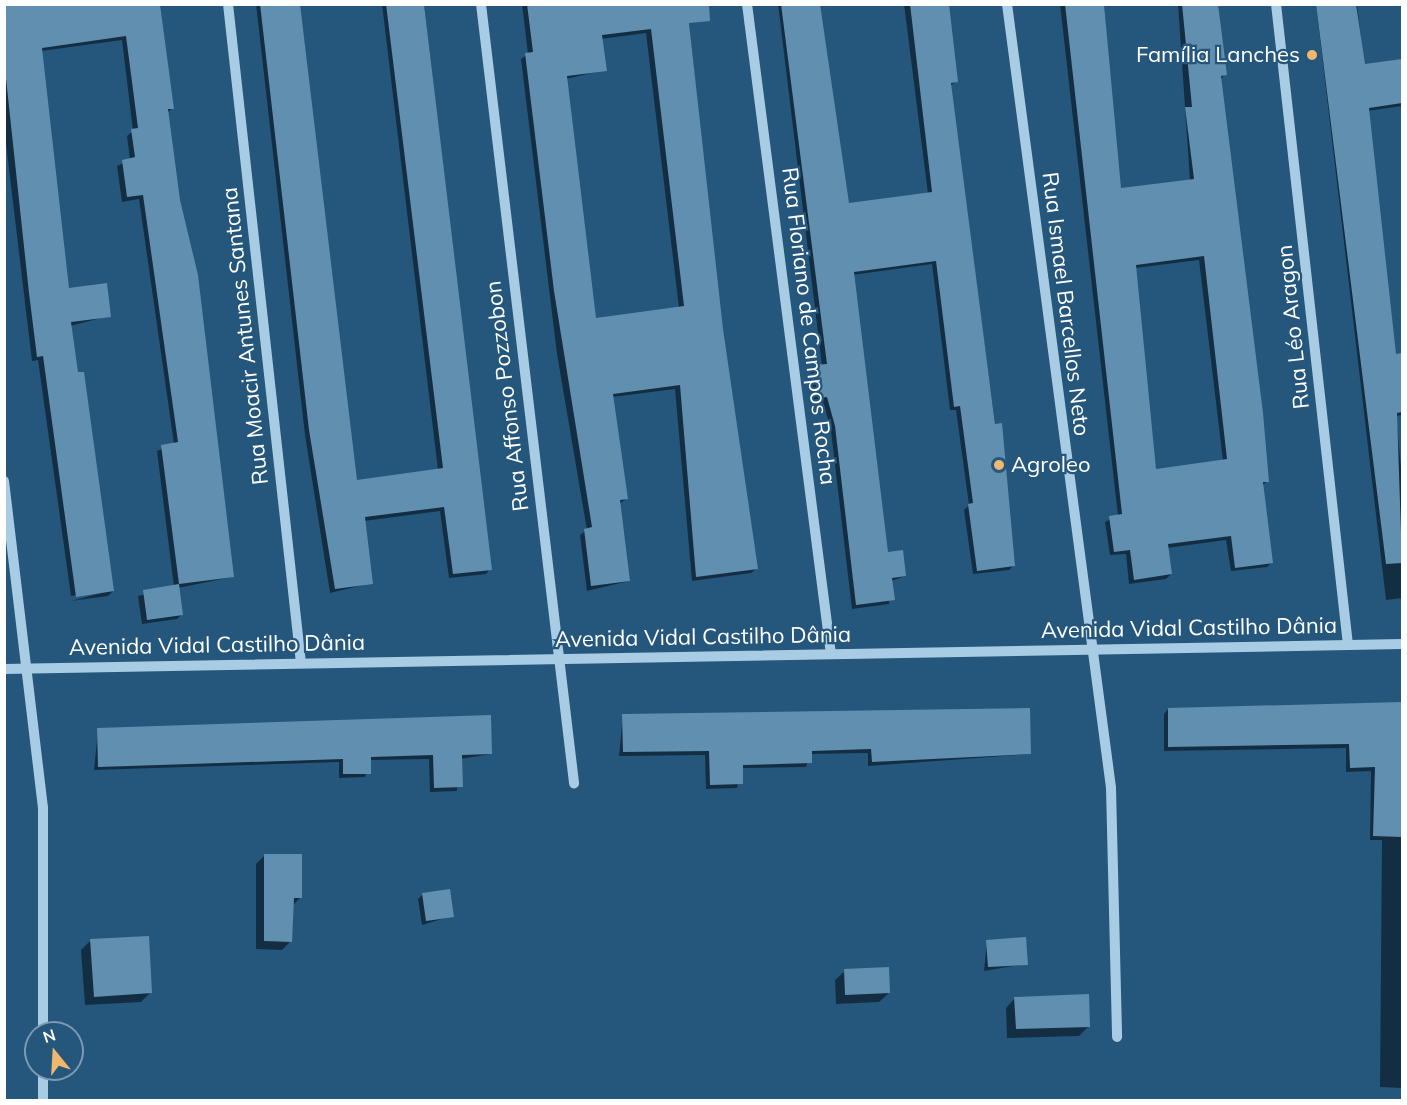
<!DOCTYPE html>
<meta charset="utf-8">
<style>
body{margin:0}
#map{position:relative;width:1407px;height:1105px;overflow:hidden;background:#25577d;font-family:Mulish,sans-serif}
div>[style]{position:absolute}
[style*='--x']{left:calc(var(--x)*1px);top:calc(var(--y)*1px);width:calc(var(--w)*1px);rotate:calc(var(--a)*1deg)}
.shadow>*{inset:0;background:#0007}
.building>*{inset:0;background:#618faf}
.minor>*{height:10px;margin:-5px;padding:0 5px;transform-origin:5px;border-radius:5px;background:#a9cce5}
.dots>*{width:16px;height:16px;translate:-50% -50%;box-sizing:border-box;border:3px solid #25577d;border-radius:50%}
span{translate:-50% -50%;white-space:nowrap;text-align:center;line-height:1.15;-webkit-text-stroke:4.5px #25577d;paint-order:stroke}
.poi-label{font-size:22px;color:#fff}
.right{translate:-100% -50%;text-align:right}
.left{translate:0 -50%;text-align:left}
.street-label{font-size:22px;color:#fff}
.frame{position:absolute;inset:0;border:6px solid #fff;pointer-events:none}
.north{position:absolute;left:24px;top:1021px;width:60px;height:60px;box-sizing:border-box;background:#25577d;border:2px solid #7c9ab1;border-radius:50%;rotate:342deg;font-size:16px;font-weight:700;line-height:24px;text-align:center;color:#fff}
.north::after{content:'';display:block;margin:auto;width:21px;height:27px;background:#efb86e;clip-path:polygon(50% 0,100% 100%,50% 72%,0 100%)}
</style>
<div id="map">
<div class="shadow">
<div style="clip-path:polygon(4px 4px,160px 4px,173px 108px,167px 113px,232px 577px,178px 588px,182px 614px,177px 619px,142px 624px,138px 596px,174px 587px,157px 451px,174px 444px,139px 199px,122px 202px,117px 166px,130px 160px,127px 136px,133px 131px,122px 40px,41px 51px,67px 290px,109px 316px,70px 326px,113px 591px,108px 596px,71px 601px,109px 591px,71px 596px,38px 360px,32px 361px,4px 127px)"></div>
<div style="clip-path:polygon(256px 4px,298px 4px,356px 481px,438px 470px,382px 4px,424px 4px,490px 569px,486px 574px,449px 578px,440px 511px,364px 521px,372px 583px,330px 593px,305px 435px)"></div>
<div style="clip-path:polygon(evenodd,522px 4px,687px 4px,721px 329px,756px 569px,751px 573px,692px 581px,675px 389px,612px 397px,626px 499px,619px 504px,629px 581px,587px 591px,580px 535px,587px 530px,557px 354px,521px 59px,528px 54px,522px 4px,646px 33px,679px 308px,595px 319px,566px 79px,605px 70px,601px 39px,646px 33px)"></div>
<div style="clip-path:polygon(778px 4px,819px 4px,848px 205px,928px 194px,904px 4px,947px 4px,957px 81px,950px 86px,1014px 565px,1009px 570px,973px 574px,964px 510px,969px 505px,956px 410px,950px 410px,932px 264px,852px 275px,887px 554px,905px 576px,891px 581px,889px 604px,852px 609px,831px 431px,823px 401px,813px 402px,810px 371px,822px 366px)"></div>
<div style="clip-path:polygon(evenodd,1060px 4px,1104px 4px,1119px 190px,1190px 181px,1178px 4px,1218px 4px,1225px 74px,1220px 80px,1267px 481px,1262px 486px,1272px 562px,1267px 567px,1231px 571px,1226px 540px,1167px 548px,1171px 574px,1166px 579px,1129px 584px,1126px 554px,1110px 555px,1105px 522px,1118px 516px,1060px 4px,1199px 260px,1223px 461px,1154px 470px,1135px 268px,1199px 260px)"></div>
<div style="clip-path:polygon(1316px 4px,1357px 4px,1364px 66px,1402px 60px,1402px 106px,1367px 111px,1395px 355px,1402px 354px,1402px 415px,1396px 416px,1402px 478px,1402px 598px,1386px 600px)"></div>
<div style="clip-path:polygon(1402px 703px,1402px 1088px,1380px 1087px,1382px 840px,1370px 840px,1371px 771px,1346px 772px,1346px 748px,1164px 751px,1164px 714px,1168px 709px)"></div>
<div style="clip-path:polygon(623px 715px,1030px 754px,868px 766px,868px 753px,810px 754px,806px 767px,741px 768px,737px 788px,706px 789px,705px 755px,619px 756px)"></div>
<div style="clip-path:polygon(98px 729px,491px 754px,460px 759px,457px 791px,430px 792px,429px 759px,370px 760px,365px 777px,339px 778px,339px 762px,94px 770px)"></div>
<div style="clip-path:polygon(265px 855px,300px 898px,292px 906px,290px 942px,282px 950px,256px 949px,256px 864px)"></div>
<div style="clip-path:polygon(422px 895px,452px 916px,422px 925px,418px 899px)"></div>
<div style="clip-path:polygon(91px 940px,150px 993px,141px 1002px,85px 1005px,81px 950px)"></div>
<div style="clip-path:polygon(987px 941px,1026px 964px,984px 971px)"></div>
<div style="clip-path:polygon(845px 971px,889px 993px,879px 1002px,836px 1004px,835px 980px)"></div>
<div style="clip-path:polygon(1015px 998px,1089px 1026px,1079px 1036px,1007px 1038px,1006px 1008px)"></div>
<div style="clip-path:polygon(147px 1099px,147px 1100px,122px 1100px)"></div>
</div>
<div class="building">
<div style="clip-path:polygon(4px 4px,160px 4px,174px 109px,168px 109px,180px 200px,198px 275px,234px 577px,179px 584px,183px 615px,147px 620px,143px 590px,179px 584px,161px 445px,178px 442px,143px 195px,127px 197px,122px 160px,135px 157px,131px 129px,138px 128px,126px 36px,42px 48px,69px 288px,107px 283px,111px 317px,71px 322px,78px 372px,84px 372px,114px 591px,76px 597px,43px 356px,37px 357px,29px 293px,4px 60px)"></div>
<div style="clip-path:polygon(260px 4px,300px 4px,357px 480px,443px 468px,386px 4px,424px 4px,492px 570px,453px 574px,444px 507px,365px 517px,373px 584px,335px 589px,309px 430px)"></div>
<div style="clip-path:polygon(evenodd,527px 4px,709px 4px,710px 21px,689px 23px,723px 329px,758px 569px,696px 577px,680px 385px,613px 394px,628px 499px,620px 500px,630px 581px,591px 586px,584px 529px,592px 527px,554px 291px,525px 53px,533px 52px,527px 4px,651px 29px,684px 306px,596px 318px,567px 76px,607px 71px,602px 35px,651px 29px)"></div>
<div style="clip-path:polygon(781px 4px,820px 4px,849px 203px,932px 192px,910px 4px,949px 4px,958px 82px,951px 83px,995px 424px,1002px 423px,1015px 566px,977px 571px,968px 504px,973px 503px,960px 406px,954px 407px,936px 261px,854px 272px,888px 552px,903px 550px,906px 576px,892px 578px,895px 600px,856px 605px,835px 426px,827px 397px,818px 398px,814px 365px,827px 364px)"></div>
<div style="clip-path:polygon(evenodd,1065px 4px,1104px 4px,1121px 188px,1194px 179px,1185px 107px,1192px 107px,1182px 4px,1218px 4px,1227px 75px,1221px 76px,1263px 413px,1269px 482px,1263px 482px,1273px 563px,1235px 568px,1231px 536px,1168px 544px,1172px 574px,1134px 580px,1130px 550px,1114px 552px,1109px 516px,1122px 514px,1065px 4px,1204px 256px,1227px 459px,1156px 469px,1136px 265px,1204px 256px)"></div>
<div style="clip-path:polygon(1316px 4px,1356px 4px,1365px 64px,1402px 59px,1402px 103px,1369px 108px,1396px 354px,1402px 353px,1402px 412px,1397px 413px,1402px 563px,1386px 564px)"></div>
<div style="clip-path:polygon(1402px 702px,1402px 837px,1373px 836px,1375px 767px,1350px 768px,1349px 744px,1168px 747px,1168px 708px)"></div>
<div style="clip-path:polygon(1030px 708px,1031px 754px,872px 762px,871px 749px,812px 751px,812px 763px,743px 765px,743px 784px,710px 785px,709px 751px,623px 752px,622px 714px)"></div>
<div style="clip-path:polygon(491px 715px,492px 754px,462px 755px,463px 787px,434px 788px,433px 755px,371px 757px,371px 774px,343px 774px,343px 759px,98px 767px,97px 728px)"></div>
<div style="clip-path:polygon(264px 854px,302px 854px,302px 898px,294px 898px,292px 942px,264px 941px)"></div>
<div style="clip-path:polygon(450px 889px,454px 917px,426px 921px,422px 893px)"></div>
<div style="clip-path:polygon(149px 936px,152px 993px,94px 997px,90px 939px)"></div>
<div style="clip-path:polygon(1026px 937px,1028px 965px,988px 967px,986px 940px)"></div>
<div style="clip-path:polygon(889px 967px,890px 993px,845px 995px,844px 969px)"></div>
<div style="clip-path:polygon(1089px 994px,1090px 1027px,1016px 1029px,1014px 997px)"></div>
</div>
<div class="minor">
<div style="--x:228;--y:4;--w:663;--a:83.68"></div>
<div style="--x:481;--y:4;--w:785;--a:83.19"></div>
<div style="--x:747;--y:4;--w:655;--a:82.64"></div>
<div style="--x:1007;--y:4;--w:791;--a:82.44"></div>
<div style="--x:1111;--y:788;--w:249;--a:88.6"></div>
<div style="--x:1276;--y:4;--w:645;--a:83.59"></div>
<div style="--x:4;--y:481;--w:329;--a:83.2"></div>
<div style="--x:43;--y:808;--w:225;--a:90"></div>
<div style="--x:4;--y:669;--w:1398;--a:-1.02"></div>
<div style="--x:43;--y:1100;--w:31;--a:-90"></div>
</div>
<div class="dots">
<div style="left:1312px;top:55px;background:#efb86e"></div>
<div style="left:999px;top:465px;background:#efb86e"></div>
</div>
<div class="poi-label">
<span class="right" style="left:1300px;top:55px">Família Lanches</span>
<span class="left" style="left:1011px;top:465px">Agroleo</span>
</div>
<div class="street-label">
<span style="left:1066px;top:304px;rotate:83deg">Rua Ismael Barcellos Neto</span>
<span style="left:809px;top:326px;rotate:83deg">Rua Floriano de Campos Rocha</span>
<span style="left:1293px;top:327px;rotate:-96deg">Rua Léo Aragon</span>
<span style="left:245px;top:336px;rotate:-96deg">Rua Moacir Antunes Santana</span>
<span style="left:507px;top:396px;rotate:-97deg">Rua Affonso Pozzobon</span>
<span style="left:1189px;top:628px;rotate:-1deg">Avenida Vidal Castilho Dânia</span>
<span style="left:703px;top:637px;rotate:-1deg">Avenida Vidal Castilho Dânia</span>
<span style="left:217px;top:645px;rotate:-1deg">Avenida Vidal Castilho Dânia</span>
</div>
<div class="frame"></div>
<div class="north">N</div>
</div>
